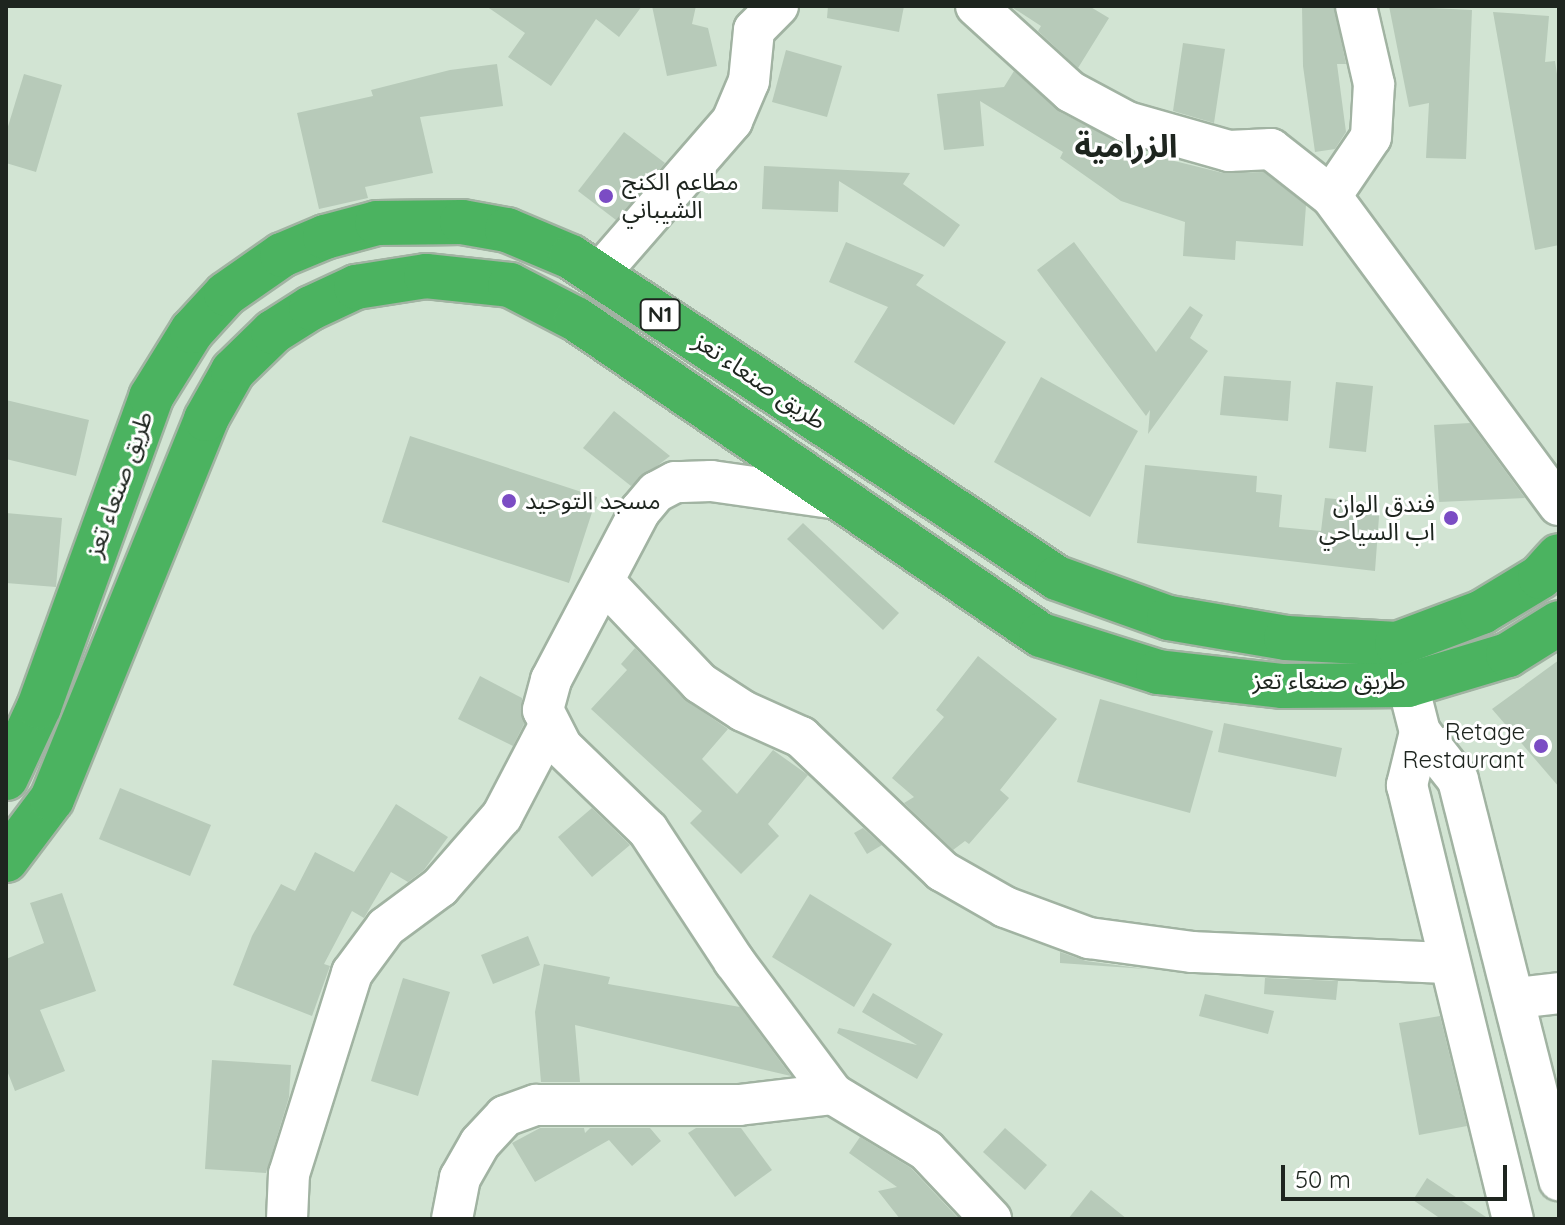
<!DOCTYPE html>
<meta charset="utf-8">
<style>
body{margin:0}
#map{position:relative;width:1565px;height:1225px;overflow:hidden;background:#d2e4d3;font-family:Quicksand,"Noto Sans Arabic",sans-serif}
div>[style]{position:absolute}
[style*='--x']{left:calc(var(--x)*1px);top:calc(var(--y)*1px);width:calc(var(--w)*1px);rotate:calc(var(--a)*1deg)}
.building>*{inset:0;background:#b7cab9}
.roads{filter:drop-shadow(2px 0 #a1b3a2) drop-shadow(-2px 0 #a1b3a2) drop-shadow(0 2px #a1b3a2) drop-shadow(0 -2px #a1b3a2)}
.minor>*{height:40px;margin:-20px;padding:0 20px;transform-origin:20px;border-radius:20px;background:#fff}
.highway>*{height:44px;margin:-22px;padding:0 22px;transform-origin:22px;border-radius:22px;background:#4bb360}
.dots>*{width:22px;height:22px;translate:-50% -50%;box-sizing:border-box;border:4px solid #fff;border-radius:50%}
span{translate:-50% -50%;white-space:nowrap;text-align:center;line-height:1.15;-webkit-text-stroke:6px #fff;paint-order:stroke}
.shield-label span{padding:2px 6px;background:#fff;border:2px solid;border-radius:6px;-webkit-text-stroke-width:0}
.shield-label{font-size:22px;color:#1e251f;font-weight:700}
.poi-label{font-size:24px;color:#1e251f}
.left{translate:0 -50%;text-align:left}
.right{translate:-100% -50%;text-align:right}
.street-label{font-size:24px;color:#1e251f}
.district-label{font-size:32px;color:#1e251f;font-weight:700}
.frame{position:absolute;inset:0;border:8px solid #1e251f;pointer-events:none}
.scale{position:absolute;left:1281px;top:1165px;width:226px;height:36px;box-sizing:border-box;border:4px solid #1e251f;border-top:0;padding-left:10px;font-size:24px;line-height:28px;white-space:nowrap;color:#1e251f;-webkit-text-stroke:6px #fff;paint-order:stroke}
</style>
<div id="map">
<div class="building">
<div style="clip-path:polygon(486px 6px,642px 6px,619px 37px,596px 19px,551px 86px,508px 57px,525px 33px)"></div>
<div style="clip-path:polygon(652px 6px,696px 6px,692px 24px,708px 28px,717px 66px,667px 76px)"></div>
<div style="clip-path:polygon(828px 6px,904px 6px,899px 32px,827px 18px)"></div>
<div style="clip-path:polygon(1010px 6px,1089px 6px,1109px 18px,1078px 68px,1038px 31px,1041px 26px)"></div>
<div style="clip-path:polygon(1302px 6px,1334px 6px,1346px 64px,1337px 64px,1346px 132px,1335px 149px,1315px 152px,1303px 66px)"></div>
<div style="clip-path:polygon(1389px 6px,1472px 10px,1466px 159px,1426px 158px,1429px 103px,1409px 107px)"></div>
<div style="clip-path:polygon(1493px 12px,1549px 16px,1545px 62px,1555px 61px,1559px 87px,1559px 245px,1535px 250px)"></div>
<div style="clip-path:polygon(1183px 43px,1225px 49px,1214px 123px,1173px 111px)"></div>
<div style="clip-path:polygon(786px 50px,842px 66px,827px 117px,772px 102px)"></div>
<div style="clip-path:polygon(497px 64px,503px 106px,420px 117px,433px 173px,365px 187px,368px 198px,319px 209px,297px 113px,373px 96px,371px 90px,450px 70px)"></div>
<div style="clip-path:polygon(1014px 71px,1060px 112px,1138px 152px,1223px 173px,1264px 172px,1306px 205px,1303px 246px,1236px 241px,1235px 260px,1183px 256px,1185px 222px,1121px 201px,1060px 158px,1063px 152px,980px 101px,984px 146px,944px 150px,937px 94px,1004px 87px)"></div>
<div style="clip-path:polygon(24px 74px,62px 85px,36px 172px,6px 163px,6px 133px)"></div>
<div style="clip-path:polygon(624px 132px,665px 163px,616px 220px,578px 191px)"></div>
<div style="clip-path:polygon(764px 166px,910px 173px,903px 184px,960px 225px,944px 247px,839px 181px,838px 212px,762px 209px)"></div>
<div style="clip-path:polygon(846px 242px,924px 275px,916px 285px,1006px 342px,954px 425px,854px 362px,888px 307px,829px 282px)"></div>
<div style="clip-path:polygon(1074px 242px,1156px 352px,1190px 306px,1203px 315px,1190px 338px,1208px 351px,1148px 434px,1150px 410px,1146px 416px,1037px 270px)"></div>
<div style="clip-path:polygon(1224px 376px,1291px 381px,1288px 421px,1220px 415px)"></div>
<div style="clip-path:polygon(1041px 377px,1138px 431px,1090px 517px,994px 462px)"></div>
<div style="clip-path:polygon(1336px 382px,1373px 386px,1366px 452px,1329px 448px)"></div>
<div style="clip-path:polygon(6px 400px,89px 420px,76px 476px,6px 459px)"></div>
<div style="clip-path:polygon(614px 411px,670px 456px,631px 486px,583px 448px)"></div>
<div style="clip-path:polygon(1470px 423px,1525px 498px,1439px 502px,1434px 425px)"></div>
<div style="clip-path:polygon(410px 436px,597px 497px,569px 583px,382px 522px)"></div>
<div style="clip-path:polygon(1145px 465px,1257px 476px,1256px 492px,1282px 495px,1279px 527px,1321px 531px,1325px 498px,1380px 503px,1375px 571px,1137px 543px)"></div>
<div style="clip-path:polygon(6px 513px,62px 518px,56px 587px,6px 583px)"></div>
<div style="clip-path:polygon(803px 523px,899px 613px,883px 630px,787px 539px)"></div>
<div style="clip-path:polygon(635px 648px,684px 699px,728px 729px,702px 759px,737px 794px,773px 750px,808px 775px,768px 824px,779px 836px,741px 874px,690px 823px,702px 811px,591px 709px,627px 670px,621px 664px)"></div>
<div style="clip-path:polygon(978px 656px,1057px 719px,1000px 790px,1009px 798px,969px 844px,965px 841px,953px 850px,904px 803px,914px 797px,892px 778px,944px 717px,936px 710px)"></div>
<div style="clip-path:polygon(1559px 660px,1559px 787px,1492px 709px)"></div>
<div style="clip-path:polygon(480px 676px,522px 698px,524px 724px,513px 746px,458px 719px)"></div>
<div style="clip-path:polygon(1100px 699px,1213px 731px,1190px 813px,1077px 782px)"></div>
<div style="clip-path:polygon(1224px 723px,1342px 748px,1336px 777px,1218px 752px)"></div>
<div style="clip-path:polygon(120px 788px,211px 825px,190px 876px,99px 839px)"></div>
<div style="clip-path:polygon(396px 804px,448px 837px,424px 870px,408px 882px,391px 872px,364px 918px,352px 911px,324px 964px,330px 966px,312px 1016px,233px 985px,252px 936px,281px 884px,295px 891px,315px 852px,354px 872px)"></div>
<div style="clip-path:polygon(592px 808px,630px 845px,592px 877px,558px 837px)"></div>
<div style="clip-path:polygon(863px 828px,882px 845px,867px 854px,854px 833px)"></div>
<div style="clip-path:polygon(62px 893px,96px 991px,40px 1010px,65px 1071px,15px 1091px,6px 1068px,6px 959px,44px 943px,30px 903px)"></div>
<div style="clip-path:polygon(810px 894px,892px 944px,854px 1007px,772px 957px)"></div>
<div style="clip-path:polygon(528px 936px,540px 965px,493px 984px,481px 955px)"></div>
<div style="clip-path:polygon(1060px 952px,1086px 961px,1146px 969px,1060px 963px)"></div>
<div style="clip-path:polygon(544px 964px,610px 977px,608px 984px,740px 1007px,791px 1076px,575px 1025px,580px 1082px,541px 1082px,535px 1012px)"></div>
<div style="clip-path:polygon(403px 978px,450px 992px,418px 1096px,371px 1081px)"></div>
<div style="clip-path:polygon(1265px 978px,1338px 981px,1336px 1000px,1264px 994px)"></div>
<div style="clip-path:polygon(873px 993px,943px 1034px,917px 1079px,837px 1033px,839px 1028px,917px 1045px,862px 1012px)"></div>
<div style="clip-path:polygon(1205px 994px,1274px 1011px,1268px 1034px,1199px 1016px)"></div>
<div style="clip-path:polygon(1440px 1016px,1467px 1126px,1419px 1135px,1399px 1023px)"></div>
<div style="clip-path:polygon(212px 1060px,291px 1065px,289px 1097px,266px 1173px,205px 1169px)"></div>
<div style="clip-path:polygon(540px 1128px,584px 1128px,585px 1133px,590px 1128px,650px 1128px,661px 1141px,632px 1166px,609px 1140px,535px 1182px,512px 1143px)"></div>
<div style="clip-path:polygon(696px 1128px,741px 1128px,772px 1170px,735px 1197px,688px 1133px)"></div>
<div style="clip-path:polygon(1005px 1128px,1047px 1165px,1025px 1190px,983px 1152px)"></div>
<div style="clip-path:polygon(860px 1137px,911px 1168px,959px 1219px,900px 1219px,878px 1191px,897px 1187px,849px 1153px)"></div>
<div style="clip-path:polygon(1427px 1178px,1489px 1219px,1441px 1219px,1413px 1200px)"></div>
<div style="clip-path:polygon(1091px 1190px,1127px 1219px,1068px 1219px)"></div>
</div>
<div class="roads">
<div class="minor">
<div style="--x:976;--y:6;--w:128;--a:42.2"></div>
<div style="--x:1071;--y:92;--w:64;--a:28.2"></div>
<div style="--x:1127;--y:122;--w:106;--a:15.9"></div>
<div style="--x:1229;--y:151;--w:42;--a:-2.7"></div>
<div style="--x:1271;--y:149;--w:76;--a:38.1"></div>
<div style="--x:1331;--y:196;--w:384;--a:53.6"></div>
<div style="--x:1331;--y:196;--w:71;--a:-55.9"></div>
<div style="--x:1371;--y:137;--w:53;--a:-86.8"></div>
<div style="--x:1374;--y:84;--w:80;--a:-103"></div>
<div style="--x:599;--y:274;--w:203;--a:-49"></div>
<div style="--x:732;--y:121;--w:43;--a:-67"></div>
<div style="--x:749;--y:81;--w:51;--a:-84.4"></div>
<div style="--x:754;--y:30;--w:34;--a:-45"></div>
<div style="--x:838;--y:499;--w:128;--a:-171.9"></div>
<div style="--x:711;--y:481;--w:36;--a:178"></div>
<div style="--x:675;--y:482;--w:21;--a:152"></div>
<div style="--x:656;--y:492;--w:25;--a:130"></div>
<div style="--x:640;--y:511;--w:191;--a:117.8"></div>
<div style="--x:551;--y:680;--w:31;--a:105"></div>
<div style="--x:543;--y:710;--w:42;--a:62.8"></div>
<div style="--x:562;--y:747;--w:120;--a:44"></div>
<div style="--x:648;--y:830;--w:157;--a:56.7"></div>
<div style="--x:734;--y:961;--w:166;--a:53.3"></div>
<div style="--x:833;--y:1094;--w:109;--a:31.1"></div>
<div style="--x:926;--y:1150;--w:95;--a:46.7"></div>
<div style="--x:605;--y:583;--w:138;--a:46.5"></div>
<div style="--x:700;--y:683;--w:51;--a:33.1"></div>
<div style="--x:743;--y:711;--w:64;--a:24.1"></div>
<div style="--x:801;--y:737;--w:195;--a:43.5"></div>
<div style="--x:942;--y:871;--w:73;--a:29.7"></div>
<div style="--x:1005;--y:907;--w:90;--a:20.3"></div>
<div style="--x:1089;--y:938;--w:105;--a:7.7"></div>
<div style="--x:1193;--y:952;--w:256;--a:2.5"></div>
<div style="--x:1408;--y:685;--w:49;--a:75.7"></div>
<div style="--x:1420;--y:732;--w:61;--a:51.6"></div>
<div style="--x:1458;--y:780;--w:413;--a:75.8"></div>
<div style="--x:1420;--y:732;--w:55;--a:103.8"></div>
<div style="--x:1407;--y:785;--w:447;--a:76.3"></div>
<div style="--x:1516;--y:998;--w:43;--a:-6.6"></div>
<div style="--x:287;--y:1219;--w:45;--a:-87.5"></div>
<div style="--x:289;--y:1174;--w:211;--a:-72.6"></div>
<div style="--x:352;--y:973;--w:57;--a:-53.5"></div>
<div style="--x:386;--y:927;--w:67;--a:-36.5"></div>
<div style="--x:440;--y:887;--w:94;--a:-48.9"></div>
<div style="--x:502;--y:816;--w:99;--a:-62.4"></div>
<div style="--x:452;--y:1219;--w:42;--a:-79"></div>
<div style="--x:460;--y:1178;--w:40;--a:-60.3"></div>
<div style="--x:480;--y:1143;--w:37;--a:-47"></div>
<div style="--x:505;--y:1116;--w:33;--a:-20"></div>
<div style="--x:536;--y:1105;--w:203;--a:0"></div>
<div style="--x:739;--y:1105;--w:95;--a:-6.7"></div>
</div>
<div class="highway">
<div style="--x:6;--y:778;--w:78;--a:-65.1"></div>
<div style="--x:39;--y:707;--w:330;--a:-70.1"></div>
<div style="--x:151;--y:397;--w:78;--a:-58.2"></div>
<div style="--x:192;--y:331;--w:50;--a:-47.4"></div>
<div style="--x:226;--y:294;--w:68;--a:-34.9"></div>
<div style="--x:282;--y:255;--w:47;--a:-22.7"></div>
<div style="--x:325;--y:237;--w:54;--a:-15.1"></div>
<div style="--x:377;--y:223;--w:85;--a:-0.7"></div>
<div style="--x:462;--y:222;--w:46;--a:10.1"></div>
<div style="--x:507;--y:230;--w:69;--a:22.9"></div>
<div style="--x:571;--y:257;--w:582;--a:33.44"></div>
<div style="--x:1057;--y:578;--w:119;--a:19.7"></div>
<div style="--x:1169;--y:618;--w:119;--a:9.7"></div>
<div style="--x:1286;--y:638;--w:111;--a:3.1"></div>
<div style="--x:1397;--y:644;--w:91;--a:-20.6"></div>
<div style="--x:1482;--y:612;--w:68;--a:-31.1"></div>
<div style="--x:1540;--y:577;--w:28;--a:-48"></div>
<div style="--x:6;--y:860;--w:76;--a:-53"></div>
<div style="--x:52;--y:799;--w:410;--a:-67.9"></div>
<div style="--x:206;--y:419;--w:55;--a:-60.6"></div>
<div style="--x:233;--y:371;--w:56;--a:-44.3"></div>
<div style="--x:273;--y:332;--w:45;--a:-32.3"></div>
<div style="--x:311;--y:308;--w:50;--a:-25"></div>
<div style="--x:356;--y:287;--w:71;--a:-8.9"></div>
<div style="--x:426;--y:276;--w:84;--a:6.1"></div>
<div style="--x:510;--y:285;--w:74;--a:27.3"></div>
<div style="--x:576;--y:319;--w:562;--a:34.2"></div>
<div style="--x:1041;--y:635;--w:123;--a:17.5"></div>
<div style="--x:1158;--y:672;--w:126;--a:6.4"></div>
<div style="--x:1283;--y:686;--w:125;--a:-0.5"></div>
<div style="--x:1408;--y:685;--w:104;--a:-16.7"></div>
<div style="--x:1508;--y:655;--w:60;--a:-32.1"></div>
</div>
</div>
<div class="dots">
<div style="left:606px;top:196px;background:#7b4cc4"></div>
<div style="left:509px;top:501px;background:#7b4cc4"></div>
<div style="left:1451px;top:518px;background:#7b4cc4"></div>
<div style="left:1541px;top:746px;background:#7b4cc4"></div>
</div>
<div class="shield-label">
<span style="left:660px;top:315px">N1</span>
</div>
<div class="poi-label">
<span class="left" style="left:622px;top:196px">مطاعم الكنج<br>الشيباني</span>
<span class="left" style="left:525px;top:501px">مسجد التوحيد</span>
<span class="right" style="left:1435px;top:518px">فندق الوان<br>اب السياحي</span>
<span class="right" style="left:1525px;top:746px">Retage<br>Restaurant</span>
</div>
<div class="street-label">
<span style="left:760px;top:381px;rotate:34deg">طريق صنعاء تعز</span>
<span style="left:119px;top:484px;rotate:-70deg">طريق صنعاء تعز</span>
<span style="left:1329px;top:681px">طريق صنعاء تعز</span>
</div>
<div class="district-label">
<span style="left:1126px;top:145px">الزرامية</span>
</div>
<div class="frame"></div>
<div class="scale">50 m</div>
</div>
